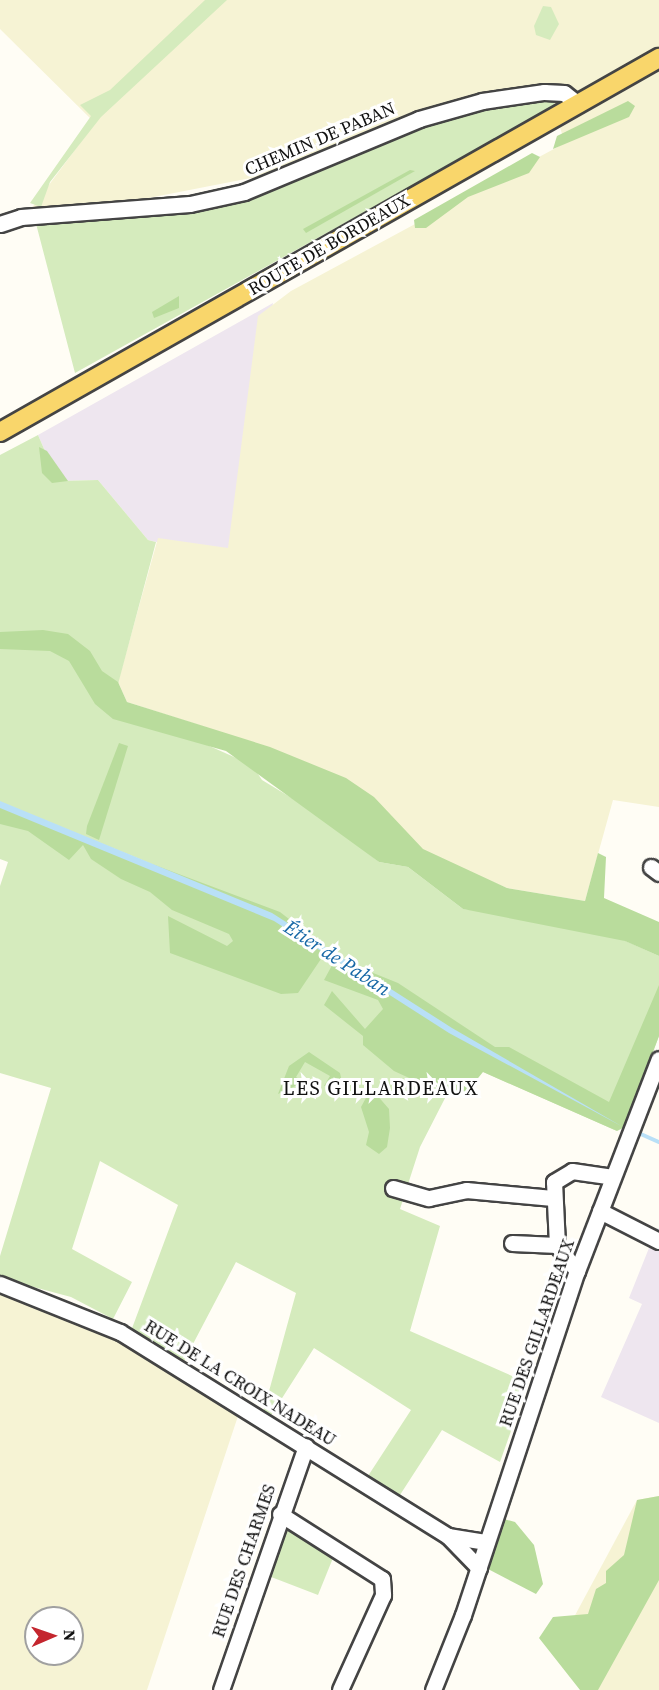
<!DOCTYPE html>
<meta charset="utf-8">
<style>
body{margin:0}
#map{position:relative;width:659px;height:1690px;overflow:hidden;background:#fffdf5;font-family:"Source Serif 4",serif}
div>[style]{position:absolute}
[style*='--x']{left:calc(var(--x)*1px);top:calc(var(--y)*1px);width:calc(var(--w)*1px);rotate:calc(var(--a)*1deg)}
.industrial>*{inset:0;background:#eee6ef}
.farmland>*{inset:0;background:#f6f3d4}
.green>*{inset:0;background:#d5ebbd}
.forest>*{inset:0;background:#b9dc9c}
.water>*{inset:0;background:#b9e0f7}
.stream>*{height:4px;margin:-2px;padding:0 2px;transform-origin:2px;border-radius:2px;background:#b9e0f7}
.roads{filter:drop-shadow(2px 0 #444) drop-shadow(-2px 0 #444) drop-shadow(0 2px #444) drop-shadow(0 -2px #444)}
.minor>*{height:15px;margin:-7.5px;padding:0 7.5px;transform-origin:7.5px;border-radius:7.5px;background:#fff}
.major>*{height:18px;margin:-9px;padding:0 9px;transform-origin:9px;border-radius:9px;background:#f9d66b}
span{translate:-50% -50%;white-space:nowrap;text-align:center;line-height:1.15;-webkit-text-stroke:6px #fff;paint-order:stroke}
.street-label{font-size:18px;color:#111}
.water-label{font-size:20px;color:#1768a6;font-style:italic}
.neighbourhood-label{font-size:20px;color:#111;letter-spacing:1.5px}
.north{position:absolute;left:24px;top:1606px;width:60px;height:60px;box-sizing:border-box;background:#fff;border:2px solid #a0a0a0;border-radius:50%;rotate:88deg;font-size:16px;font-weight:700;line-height:24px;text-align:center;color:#111}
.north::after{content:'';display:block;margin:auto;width:21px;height:27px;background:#c4262e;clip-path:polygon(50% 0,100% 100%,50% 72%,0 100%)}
</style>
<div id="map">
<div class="industrial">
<div style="clip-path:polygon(273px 303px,234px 560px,148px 540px,98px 480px,58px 481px,38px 435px)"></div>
<div style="clip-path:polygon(657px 1228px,659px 1229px,659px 1423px,601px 1397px,642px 1304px,629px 1298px)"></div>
</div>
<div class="farmland">
<div style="clip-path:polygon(0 0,659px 0,659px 807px,613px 800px,585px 901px,507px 888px,424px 852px,399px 825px,208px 728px,127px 702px,118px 682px,158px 538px,228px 548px,258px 316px,291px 291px,565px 143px,548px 91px,266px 175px,128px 202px,31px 209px,95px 123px,0 29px)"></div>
<div style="clip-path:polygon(evenodd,0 1292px,66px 1315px,242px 1404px,147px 1690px,0 1690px,0 1292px,36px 1618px,72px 1618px,72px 1654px,36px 1654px,36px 1618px)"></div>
<div style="clip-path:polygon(659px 1496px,659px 1690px,591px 1690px,558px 1647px,637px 1500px)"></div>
</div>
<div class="green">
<div style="clip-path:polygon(205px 0,227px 0,101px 117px,50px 182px,41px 207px,30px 203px,91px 116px,80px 105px,110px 90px)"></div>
<div style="clip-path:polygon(543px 6px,551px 7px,559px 24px,550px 40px,536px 35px,534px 26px)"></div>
<div style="clip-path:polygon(552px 97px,555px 106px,75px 373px,34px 216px,190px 204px,481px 103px)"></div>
<div style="clip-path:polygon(38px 435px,58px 481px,98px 480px,148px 540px,156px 542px,113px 703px,252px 765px,262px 780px,323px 817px,379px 862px,408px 867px,463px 909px,579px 920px,659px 956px,659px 1036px,625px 1123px,452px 1028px,329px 951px,337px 958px,617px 1131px,463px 1063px,420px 1147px,400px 1209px,440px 1226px,410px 1331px,528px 1383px,500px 1462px,442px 1430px,398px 1498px,368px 1476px,411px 1410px,314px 1348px,270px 1417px,263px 1413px,296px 1293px,236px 1262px,183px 1363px,131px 1331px,178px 1205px,100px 1161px,72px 1249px,132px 1282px,113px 1319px,71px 1297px,0 1278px,0 1256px,51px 1088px,0 1073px,0 886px,8px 862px,0 859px,0 807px,326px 948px,272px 913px,0 802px,0 455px)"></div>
<div style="clip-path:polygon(291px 1530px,335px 1553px,318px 1595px,266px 1575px,282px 1533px)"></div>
</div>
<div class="forest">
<div style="clip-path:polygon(628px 101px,635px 106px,629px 117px,553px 149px,557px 136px)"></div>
<div style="clip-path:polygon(532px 153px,540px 157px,529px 173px,468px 197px,426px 228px,415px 228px,414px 220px)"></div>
<div style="clip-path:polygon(410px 170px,415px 171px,306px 233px,303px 229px)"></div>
<div style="clip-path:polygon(179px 296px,179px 308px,154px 318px,152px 312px)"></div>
<div style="clip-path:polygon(39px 447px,47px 451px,68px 481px,52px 483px,42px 473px)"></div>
<div style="clip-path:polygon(43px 630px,68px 634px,90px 651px,102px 671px,118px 682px,127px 702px,270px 747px,346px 778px,374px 797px,423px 849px,507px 888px,585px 901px,598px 853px,606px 857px,604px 898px,659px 922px,659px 956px,625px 941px,463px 909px,408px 867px,379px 862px,226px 751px,113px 719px,95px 704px,69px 661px,50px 651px,0 649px,0 632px)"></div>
<div style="clip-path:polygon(119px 743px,128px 746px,99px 840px,86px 834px,87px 826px)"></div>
<div style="clip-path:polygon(0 807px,280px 912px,326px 948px,325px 953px,298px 993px,281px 994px,170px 953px,168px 916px,227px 946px,233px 941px,229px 934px,172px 910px,150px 892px,121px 879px,91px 859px,83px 845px,69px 860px,28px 831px,0 824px)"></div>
<div style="clip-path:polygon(336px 958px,398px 983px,495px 1047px,509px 1047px,609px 1102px,659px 985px,659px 1036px,625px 1127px,617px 1131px,483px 1072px,465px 1094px,446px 1095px,394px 1071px,363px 1045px,363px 1036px,324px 1005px,332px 991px,365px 1029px,383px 1009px,378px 1000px,324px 980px)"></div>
<div style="clip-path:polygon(309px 1052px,340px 1073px,342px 1082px,324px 1086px,330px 1076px,305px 1062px,296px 1077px,304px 1082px,278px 1094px,289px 1066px)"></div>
<div style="clip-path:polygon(376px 1094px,389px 1109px,390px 1128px,387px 1147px,379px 1154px,366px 1145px,369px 1132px,361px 1107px,367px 1096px)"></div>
<div style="clip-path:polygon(659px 1496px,659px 1580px,598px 1690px,580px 1690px,539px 1638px,553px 1617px,588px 1614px,596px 1589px,606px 1583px,606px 1571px,624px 1555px,637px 1500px)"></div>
<div style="clip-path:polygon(504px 1519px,515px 1522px,534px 1545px,543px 1584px,536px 1594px,488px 1569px)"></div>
</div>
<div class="water">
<div style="clip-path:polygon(0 801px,272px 913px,452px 1028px,623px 1127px,449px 1033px,274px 921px,0 808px)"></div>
</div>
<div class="stream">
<div style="--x:634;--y:1131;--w:27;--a:24"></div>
</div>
<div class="roads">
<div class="minor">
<div style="--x:0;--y:224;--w:22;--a:-18"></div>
<div style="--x:21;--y:217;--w:169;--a:-4.4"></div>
<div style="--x:190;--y:204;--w:55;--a:-12.5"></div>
<div style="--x:244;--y:192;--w:190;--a:-22.6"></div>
<div style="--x:419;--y:119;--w:66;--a:-15.9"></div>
<div style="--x:482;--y:101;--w:63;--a:-8.3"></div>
<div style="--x:544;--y:92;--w:20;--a:3"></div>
<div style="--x:564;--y:93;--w:18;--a:38"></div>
<div style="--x:651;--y:867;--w:10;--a:37"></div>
<div style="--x:393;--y:1188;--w:37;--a:16"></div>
<div style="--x:429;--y:1198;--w:38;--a:-12"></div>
<div style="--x:466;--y:1190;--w:87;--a:5.3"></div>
<div style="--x:600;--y:1211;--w:66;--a:27"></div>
<div style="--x:512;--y:1243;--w:45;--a:2.5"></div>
<div style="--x:577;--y:1271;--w:33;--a:-128"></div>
<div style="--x:557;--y:1245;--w:63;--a:-92.7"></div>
<div style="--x:554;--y:1182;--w:21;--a:-31"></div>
<div style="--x:572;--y:1171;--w:41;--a:8.3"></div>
<div style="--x:0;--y:1284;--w:129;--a:21.8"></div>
<div style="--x:120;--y:1332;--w:386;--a:31.9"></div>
<div style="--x:280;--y:1514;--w:121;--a:32.5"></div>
<div style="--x:382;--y:1579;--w:16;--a:86"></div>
<div style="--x:383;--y:1595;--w:104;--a:114.4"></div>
<div style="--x:479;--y:1568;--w:45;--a:-134.1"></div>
<div style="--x:448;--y:1536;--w:39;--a:9"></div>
<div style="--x:221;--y:1690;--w:258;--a:-70.8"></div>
<div style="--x:433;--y:1690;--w:81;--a:-68.2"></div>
<div style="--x:463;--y:1615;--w:362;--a:-71.7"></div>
<div style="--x:577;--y:1271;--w:227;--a:-68.9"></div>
</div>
<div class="major">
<div style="--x:0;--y:432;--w:758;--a:-29.58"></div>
</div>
</div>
<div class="street-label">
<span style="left:320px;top:139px;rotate:-23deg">CHEMIN DE PABAN</span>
<span style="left:329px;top:245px;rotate:-30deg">ROUTE DE BORDEAUX</span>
<span style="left:537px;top:1333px;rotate:-71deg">RUE DES GILLARDEAUX</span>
<span style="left:240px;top:1383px;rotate:32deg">RUE DE LA CROIX NADEAU</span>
<span style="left:244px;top:1561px;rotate:-71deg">RUE DES CHARMES</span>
</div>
<div class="water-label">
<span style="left:337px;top:958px;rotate:33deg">Étier de Paban</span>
</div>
<div class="neighbourhood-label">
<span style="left:381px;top:1088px">LES GILLARDEAUX</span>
</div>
<div class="north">N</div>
</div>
